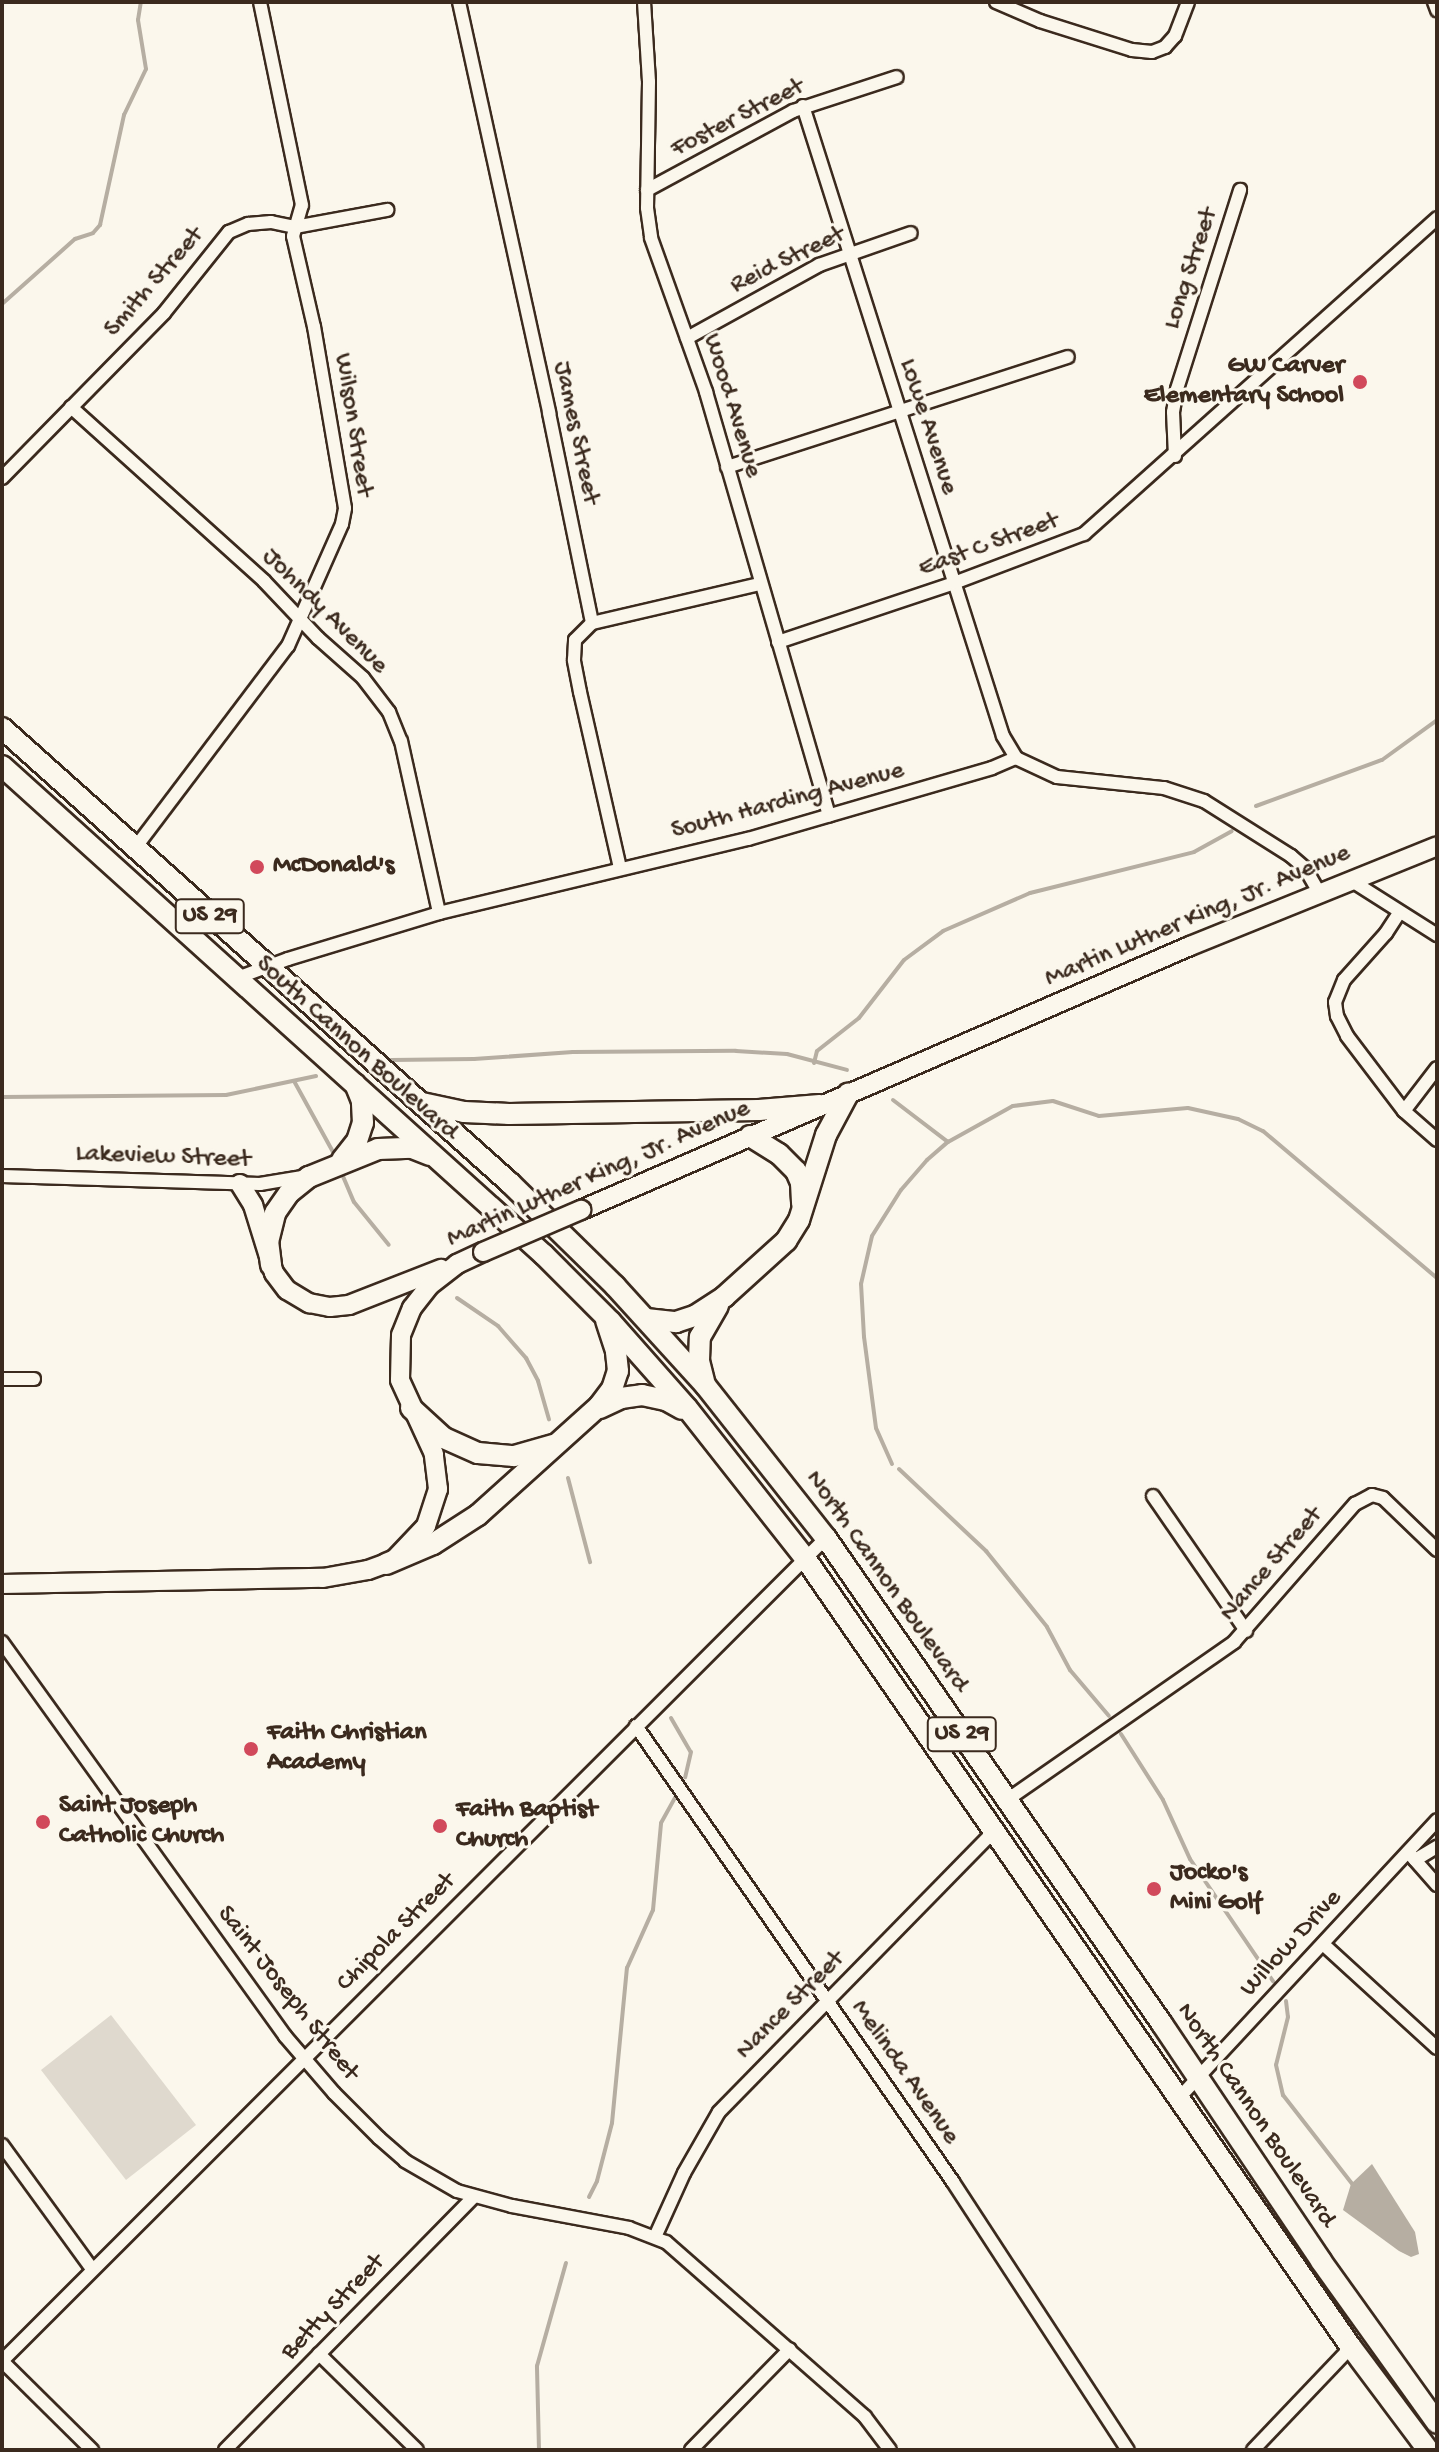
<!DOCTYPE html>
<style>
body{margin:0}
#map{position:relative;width:1439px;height:2452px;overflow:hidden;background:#fbf7ec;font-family:"Gochi Hand",sans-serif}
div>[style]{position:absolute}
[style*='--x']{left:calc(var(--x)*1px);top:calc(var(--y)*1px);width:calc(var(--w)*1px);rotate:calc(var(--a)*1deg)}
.green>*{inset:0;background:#dfd9ce}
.water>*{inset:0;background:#b6aea2}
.stream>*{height:4px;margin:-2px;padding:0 2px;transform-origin:2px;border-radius:2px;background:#b6aea2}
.roads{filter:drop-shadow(2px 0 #3b2a1e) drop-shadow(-2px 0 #3b2a1e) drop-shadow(0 2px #3b2a1e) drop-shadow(0 -2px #3b2a1e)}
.street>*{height:12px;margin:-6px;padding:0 6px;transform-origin:6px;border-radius:6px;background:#fbf7ec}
.secondary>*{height:18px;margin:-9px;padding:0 9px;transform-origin:9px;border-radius:9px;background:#fbf7ec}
.primary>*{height:20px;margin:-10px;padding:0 10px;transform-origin:10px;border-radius:10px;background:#fbf7ec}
.bridges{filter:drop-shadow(2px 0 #3b2a1e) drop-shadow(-2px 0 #3b2a1e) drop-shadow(0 2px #3b2a1e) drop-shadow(0 -2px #3b2a1e)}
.secondary-bridge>*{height:18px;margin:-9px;padding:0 9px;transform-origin:9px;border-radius:9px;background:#fbf7ec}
.dots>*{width:22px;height:22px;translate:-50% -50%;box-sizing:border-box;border:4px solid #fbf7ec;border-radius:50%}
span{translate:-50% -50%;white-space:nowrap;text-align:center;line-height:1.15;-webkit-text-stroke:6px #fbf7ec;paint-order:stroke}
.shield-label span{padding:2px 6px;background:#fbf7ec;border:2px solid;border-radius:6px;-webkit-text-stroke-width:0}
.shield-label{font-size:24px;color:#3b2a1e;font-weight:700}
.street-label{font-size:26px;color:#3b2a1e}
.poi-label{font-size:26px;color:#3b2a1e;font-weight:700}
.right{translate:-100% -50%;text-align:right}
.left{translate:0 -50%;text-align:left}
.frame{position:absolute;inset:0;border:4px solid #3b2a1e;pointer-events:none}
</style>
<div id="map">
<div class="green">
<div style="clip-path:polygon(111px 2015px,196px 2125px,126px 2180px,41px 2070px)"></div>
</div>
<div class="water">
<div style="clip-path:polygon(1372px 2164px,1415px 2232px,1419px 2254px,1411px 2257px,1399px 2251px,1343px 2210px,1351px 2184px)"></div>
</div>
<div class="stream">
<div style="--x:2;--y:304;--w:98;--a:-41.7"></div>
<div style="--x:75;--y:239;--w:19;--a:-18"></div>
<div style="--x:93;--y:233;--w:11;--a:-49"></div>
<div style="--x:100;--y:225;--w:113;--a:-77.7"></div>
<div style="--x:124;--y:115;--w:51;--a:-64.4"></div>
<div style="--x:146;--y:69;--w:50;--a:-99.3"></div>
<div style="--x:138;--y:20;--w:18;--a:-81"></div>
<div style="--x:1256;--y:806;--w:134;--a:-20.1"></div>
<div style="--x:1382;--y:760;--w:68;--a:-36"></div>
<div style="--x:391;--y:1060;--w:83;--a:-0.7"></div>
<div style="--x:474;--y:1059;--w:99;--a:-4"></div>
<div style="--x:573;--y:1052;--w:163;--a:-0.4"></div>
<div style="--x:736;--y:1051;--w:51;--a:3.4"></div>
<div style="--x:787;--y:1054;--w:62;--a:14.9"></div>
<div style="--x:814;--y:1063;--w:12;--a:-76"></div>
<div style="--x:817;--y:1051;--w:53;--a:-38.2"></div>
<div style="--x:859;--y:1018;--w:73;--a:-52.2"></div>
<div style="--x:904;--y:960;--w:49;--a:-36.6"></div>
<div style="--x:943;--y:931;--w:95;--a:-23.6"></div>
<div style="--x:1030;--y:893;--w:169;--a:-14"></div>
<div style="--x:1194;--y:852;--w:43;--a:-28.9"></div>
<div style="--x:294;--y:1081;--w:81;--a:61.2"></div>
<div style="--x:2;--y:1097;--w:224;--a:-0.5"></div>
<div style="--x:226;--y:1095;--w:92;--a:-11.9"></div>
<div style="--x:893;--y:1100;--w:69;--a:37.4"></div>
<div style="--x:342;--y:1174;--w:30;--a:67"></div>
<div style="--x:354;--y:1202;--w:55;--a:50.9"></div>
<div style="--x:457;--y:1298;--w:50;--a:34.3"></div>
<div style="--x:498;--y:1326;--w:43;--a:48.8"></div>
<div style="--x:526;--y:1358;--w:26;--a:62"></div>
<div style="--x:538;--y:1381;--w:40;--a:74"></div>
<div style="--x:892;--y:1464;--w:39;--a:-114"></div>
<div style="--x:876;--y:1428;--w:92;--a:-97.5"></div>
<div style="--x:864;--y:1337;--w:53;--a:-93.2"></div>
<div style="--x:861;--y:1284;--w:49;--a:-77.1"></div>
<div style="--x:872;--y:1236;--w:54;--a:-57.8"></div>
<div style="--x:901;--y:1190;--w:40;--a:-49"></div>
<div style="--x:927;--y:1160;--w:28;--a:-41"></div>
<div style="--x:948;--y:1142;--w:74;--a:-29"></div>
<div style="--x:1013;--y:1106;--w:40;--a:-7.1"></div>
<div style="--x:1053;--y:1101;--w:48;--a:18.1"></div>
<div style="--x:1099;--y:1116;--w:89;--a:-5.1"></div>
<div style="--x:1188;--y:1108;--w:51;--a:12.4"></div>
<div style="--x:1238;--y:1119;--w:28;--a:26"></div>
<div style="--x:1263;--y:1131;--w:228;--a:40.2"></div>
<div style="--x:899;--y:1469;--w:120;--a:43.3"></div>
<div style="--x:986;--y:1551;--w:97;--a:51.2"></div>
<div style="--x:1047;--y:1627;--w:49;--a:61.9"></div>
<div style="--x:1070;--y:1670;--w:60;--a:49.7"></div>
<div style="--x:568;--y:1478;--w:87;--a:75.3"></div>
<div style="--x:671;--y:1718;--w:39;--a:60"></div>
<div style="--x:691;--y:1752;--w:26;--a:103"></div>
<div style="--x:1121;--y:1734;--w:78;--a:57.5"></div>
<div style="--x:1163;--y:1800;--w:65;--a:65.4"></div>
<div style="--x:1190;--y:1859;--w:148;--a:55.8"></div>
<div style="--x:1286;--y:2001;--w:16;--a:83"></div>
<div style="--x:1288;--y:2017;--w:49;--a:104"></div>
<div style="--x:1276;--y:2065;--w:31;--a:77"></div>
<div style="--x:1283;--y:2095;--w:114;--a:52.1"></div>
<div style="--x:589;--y:2197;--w:18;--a:-63"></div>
<div style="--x:597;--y:2181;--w:60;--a:-75.5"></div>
<div style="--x:612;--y:2123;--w:156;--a:-84.5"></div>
<div style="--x:627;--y:1968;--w:64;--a:-65.9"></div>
<div style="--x:653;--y:1910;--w:87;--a:-84.7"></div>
<div style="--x:661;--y:1823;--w:29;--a:-61"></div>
<div style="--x:539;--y:2450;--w:84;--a:-91.4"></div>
<div style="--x:537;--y:2366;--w:107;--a:-74.3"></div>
</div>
<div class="roads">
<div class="street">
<div style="--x:459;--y:2;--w:421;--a:77.6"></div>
<div style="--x:549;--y:413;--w:214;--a:78.4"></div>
<div style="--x:644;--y:2;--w:80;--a:86.4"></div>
<div style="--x:649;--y:82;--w:126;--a:90.9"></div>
<div style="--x:647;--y:208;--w:30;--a:82"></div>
<div style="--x:651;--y:238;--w:164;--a:70.3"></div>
<div style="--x:706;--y:392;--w:441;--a:73.8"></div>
<div style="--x:996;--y:2;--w:48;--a:23.4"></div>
<div style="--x:1040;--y:21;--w:96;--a:17.5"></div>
<div style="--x:1132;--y:50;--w:20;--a:6"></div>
<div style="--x:1152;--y:52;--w:14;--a:-21"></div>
<div style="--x:1165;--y:47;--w:15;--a:-48"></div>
<div style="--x:1175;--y:36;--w:36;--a:-69"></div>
<div style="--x:1434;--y:2;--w:9;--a:69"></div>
<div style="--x:803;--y:106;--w:661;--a:72.39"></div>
<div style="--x:1003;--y:736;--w:26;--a:59"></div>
<div style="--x:647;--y:190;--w:166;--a:-28.4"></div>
<div style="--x:793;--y:111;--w:109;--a:-18.1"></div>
<div style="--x:687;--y:338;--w:151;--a:-28.9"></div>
<div style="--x:819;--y:265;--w:97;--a:-19.2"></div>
<div style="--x:71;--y:407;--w:260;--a:42"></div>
<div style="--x:264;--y:581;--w:79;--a:46.5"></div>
<div style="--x:318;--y:638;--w:60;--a:41.6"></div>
<div style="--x:363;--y:678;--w:43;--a:52.6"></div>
<div style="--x:389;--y:712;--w:31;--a:68"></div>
<div style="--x:401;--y:741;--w:176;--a:77.5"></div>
<div style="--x:1175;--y:456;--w:44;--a:-92.6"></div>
<div style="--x:1173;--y:412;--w:23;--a:-80"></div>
<div style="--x:1177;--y:389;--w:209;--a:-72.4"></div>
<div style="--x:727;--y:467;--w:358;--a:-17.9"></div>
<div style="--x:2;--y:478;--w:231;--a:-45.5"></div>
<div style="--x:164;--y:313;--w:104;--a:-51.3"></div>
<div style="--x:229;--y:232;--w:21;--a:-23"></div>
<div style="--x:248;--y:224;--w:23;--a:-5"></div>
<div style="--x:271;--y:222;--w:25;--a:12"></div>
<div style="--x:295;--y:227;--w:94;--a:-10.5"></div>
<div style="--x:778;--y:642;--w:186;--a:-18.5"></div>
<div style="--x:954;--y:583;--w:139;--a:-20.7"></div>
<div style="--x:1084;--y:534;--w:474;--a:-41.8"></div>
<div style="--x:135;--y:848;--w:253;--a:-52.9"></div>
<div style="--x:288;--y:646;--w:133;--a:-66.1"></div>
<div style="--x:342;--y:524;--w:16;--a:-79"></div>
<div style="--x:345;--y:508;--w:184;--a:-99.7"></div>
<div style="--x:314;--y:327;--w:93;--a:-103"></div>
<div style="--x:293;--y:236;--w:32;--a:-74"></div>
<div style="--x:302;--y:205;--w:206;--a:-101.7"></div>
<div style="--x:620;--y:868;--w:180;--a:-102.8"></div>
<div style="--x:580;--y:692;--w:33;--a:-101"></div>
<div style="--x:574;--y:660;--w:20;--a:-87"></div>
<div style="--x:575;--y:640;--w:24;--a:-45"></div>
<div style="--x:592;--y:623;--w:172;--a:-13.1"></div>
<div style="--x:1352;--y:881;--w:101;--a:32.4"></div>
<div style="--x:1399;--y:913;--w:24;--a:123"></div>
<div style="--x:1386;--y:933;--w:63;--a:131.8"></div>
<div style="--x:1344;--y:980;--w:24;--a:112"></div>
<div style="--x:1335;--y:1002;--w:14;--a:82"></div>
<div style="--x:1337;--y:1016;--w:22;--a:63"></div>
<div style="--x:1347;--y:1036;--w:94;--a:52.8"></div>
<div style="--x:1404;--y:1111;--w:44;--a:41.3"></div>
<div style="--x:237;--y:978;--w:54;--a:-20.4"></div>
<div style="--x:288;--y:959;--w:158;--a:-16.9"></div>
<div style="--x:439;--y:913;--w:318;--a:-13.5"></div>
<div style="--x:748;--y:839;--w:254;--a:-16.2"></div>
<div style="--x:992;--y:768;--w:26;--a:-23"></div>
<div style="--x:1016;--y:758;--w:45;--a:24.9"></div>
<div style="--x:1057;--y:777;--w:108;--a:5.9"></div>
<div style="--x:1164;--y:788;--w:42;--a:18"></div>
<div style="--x:1204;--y:801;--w:103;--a:32.3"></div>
<div style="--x:1291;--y:856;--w:18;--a:41"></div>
<div style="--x:1305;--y:868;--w:30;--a:60"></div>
<div style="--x:1404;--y:1111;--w:54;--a:-52.5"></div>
<div style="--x:2;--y:1176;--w:258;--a:1.8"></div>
<div style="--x:260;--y:1184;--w:43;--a:-9.5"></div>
<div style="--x:2;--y:1379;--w:32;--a:0"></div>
<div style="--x:1153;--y:1496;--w:164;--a:55.4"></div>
<div style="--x:2;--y:1642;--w:485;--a:54.3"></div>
<div style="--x:285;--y:2036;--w:75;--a:49.3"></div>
<div style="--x:334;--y:2093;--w:64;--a:45"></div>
<div style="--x:379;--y:2138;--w:35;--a:41"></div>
<div style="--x:405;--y:2161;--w:60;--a:30"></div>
<div style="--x:457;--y:2191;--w:57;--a:15.3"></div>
<div style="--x:512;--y:2206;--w:119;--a:10.6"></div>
<div style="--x:629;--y:2228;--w:40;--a:21"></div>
<div style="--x:666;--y:2242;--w:265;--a:41.3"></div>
<div style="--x:865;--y:2417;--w:41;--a:52.9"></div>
<div style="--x:636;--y:1726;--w:555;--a:55.19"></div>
<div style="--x:953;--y:2182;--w:320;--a:56.9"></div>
<div style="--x:1007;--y:1800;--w:277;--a:-34.8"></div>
<div style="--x:1234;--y:1642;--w:184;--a:-48.8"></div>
<div style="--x:1355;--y:1504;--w:19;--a:-28"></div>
<div style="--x:1372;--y:1495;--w:11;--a:15"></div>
<div style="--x:1383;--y:1498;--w:75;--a:43.9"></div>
<div style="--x:1408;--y:1852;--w:44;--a:48.7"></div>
<div style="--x:1415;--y:1860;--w:26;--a:-31"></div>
<div style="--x:1323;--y:1944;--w:154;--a:42.4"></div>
<div style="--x:1179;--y:2098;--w:379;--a:-47.1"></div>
<div style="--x:2;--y:2145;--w:153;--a:54"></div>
<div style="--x:655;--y:2237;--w:70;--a:-65.6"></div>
<div style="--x:684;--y:2173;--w:70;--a:-60.2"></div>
<div style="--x:719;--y:2112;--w:393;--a:-45.6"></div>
<div style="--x:319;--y:2354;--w:137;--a:44.4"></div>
<div style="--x:2;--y:2361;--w:1165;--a:-44.97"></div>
<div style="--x:2;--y:2361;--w:127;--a:44.7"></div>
<div style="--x:225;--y:2450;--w:355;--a:-45.5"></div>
<div style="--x:691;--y:2450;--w:141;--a:-45.6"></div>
<div style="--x:1253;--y:2450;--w:142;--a:-46.4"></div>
</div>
<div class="secondary">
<div style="--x:240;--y:1184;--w:25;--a:58"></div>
<div style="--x:253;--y:1205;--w:71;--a:72.8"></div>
<div style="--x:274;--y:1273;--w:21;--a:53"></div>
<div style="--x:287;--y:1290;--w:26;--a:31"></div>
<div style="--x:309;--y:1303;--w:21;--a:11"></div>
<div style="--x:330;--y:1307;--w:19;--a:-6"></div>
<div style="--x:349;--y:1305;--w:99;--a:-21.4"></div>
<div style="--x:581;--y:1210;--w:664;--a:-23.44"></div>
<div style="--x:1190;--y:946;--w:266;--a:-22"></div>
<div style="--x:2;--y:1584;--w:321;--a:-1.1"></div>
<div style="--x:323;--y:1578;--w:46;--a:-10.1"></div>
<div style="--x:368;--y:1570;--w:27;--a:-20"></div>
<div style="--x:393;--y:1561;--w:48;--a:-46.7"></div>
<div style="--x:426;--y:1526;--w:39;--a:-72"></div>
<div style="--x:438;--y:1489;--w:35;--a:-97"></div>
<div style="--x:434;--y:1454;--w:81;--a:-114.7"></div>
<div style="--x:400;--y:1380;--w:45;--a:-88.7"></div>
<div style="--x:401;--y:1335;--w:29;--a:-68"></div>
<div style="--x:412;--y:1308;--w:28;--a:-52"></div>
<div style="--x:429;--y:1286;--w:36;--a:-38"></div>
<div style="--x:457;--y:1264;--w:29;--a:-25"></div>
</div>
<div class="primary">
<div style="--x:2;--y:728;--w:682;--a:41.85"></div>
<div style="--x:510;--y:1183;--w:147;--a:44.4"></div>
<div style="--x:615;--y:1286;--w:134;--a:47.7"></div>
<div style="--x:705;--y:1385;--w:195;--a:51.7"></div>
<div style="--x:826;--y:1538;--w:591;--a:55.34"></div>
<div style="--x:1162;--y:2024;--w:285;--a:56.1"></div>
<div style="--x:1321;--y:2261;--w:199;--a:54.4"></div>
<div style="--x:2;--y:766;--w:730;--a:42.06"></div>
<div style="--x:544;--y:1255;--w:93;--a:45"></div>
<div style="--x:610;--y:1321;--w:116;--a:48.5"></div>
<div style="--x:687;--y:1408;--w:191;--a:51.8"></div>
<div style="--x:805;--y:1558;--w:959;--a:55.32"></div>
<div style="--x:1351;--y:2347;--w:129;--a:53.2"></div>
<div style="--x:422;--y:1103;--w:43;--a:12.1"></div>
<div style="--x:464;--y:1112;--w:45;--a:2.5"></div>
<div style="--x:509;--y:1114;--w:250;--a:-0.9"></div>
<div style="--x:759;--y:1110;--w:61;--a:-4.7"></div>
<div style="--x:750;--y:1136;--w:34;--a:32"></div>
<div style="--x:779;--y:1154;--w:24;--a:45"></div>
<div style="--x:796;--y:1171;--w:13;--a:67"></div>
<div style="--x:801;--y:1183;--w:21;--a:87"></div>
<div style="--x:342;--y:1160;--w:24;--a:-52"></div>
<div style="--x:357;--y:1141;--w:19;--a:-72"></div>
<div style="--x:363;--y:1123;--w:22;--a:-93"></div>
<div style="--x:362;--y:1101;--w:18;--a:-112"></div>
<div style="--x:271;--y:1265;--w:23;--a:-97"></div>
<div style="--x:268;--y:1242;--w:30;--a:-76"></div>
<div style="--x:275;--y:1213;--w:24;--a:-55"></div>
<div style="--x:289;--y:1193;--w:26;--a:-39"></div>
<div style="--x:309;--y:1177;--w:74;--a:-22.1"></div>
<div style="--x:378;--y:1149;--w:34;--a:-2"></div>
<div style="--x:412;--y:1148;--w:19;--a:21"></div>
<div style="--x:646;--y:1319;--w:30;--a:6"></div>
<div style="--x:676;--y:1322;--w:20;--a:-18"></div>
<div style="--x:695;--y:1316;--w:35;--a:-33"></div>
<div style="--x:724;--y:1297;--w:84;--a:-42.1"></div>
<div style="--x:786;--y:1241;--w:25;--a:-58"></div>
<div style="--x:799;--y:1220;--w:89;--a:-72.4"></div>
<div style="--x:826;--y:1135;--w:47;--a:-61.8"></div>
<div style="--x:704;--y:1381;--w:21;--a:-104"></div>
<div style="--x:699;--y:1361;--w:24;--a:-88"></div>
<div style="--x:700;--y:1337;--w:36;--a:-60"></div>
<div style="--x:411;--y:1408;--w:45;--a:42.3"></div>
<div style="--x:444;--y:1438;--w:37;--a:24"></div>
<div style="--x:478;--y:1453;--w:36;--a:5"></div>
<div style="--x:514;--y:1456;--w:41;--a:-15.8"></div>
<div style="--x:600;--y:1408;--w:23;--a:-25"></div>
<div style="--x:621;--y:1398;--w:21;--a:-8"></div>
<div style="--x:642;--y:1395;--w:25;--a:12"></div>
<div style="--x:666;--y:1400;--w:18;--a:29"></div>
<div style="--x:386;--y:1564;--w:51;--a:-23.1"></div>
<div style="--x:433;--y:1544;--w:54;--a:-32.8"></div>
<div style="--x:478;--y:1515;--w:163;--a:-42"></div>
<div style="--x:599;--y:1406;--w:21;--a:-53"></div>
<div style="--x:612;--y:1389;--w:19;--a:-72"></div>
<div style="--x:618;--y:1371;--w:20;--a:-96"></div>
<div style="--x:616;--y:1351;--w:32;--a:-108"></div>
</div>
</div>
<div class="bridges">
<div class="secondary-bridge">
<div style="--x:483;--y:1252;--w:107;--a:-23.2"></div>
</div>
</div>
<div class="dots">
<div style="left:1360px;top:382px;background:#d1495b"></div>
<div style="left:257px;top:867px;background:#d1495b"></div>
<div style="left:251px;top:1749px;background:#d1495b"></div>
<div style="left:43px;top:1822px;background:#d1495b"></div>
<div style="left:440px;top:1826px;background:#d1495b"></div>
<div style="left:1154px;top:1889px;background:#d1495b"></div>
</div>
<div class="shield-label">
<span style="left:210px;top:916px">US 29</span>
<span style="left:962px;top:1734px">US 29</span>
</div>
<div class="street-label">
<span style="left:738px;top:119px;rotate:-27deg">Foster Street</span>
<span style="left:788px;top:261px;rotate:-26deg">Reid Street</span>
<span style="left:1192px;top:269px;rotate:-72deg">Long Street</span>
<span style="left:155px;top:283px;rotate:-49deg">Smith Street</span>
<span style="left:731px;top:406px;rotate:73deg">Wood Avenue</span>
<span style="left:352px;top:425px;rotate:81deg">Wilson Street</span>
<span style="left:927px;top:427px;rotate:72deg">Lowe Avenue</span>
<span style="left:575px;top:433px;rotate:78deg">James Street</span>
<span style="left:989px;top:546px;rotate:-20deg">East C Street</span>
<span style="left:324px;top:612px;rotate:45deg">Johndy Avenue</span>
<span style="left:788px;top:802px;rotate:-15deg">South Harding Avenue</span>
<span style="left:1198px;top:917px;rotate:-23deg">Martin Luther King, Jr. Avenue</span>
<span style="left:356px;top:1049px;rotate:42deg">South Cannon Boulevard</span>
<span style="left:163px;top:1158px;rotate:2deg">Lakeview Street</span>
<span style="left:599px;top:1175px;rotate:-24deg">Martin Luther King, Jr. Avenue</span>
<span style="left:1272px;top:1565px;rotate:-49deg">Nance Street</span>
<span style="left:886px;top:1582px;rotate:55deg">North Cannon Boulevard</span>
<span style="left:397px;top:1933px;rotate:-45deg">Chipola Street</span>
<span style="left:1292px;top:1944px;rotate:-47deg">Willow Drive</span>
<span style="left:287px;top:1994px;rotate:52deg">Saint Joseph Street</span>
<span style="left:791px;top:2006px;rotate:-45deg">Nance Street</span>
<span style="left:904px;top:2073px;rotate:55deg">Melinda Avenue</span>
<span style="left:1255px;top:2116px;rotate:56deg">North Cannon Boulevard</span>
<span style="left:334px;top:2308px;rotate:-46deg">Betty Street</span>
</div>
<div class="poi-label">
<span class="right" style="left:1344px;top:382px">GW Carver<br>Elementary School</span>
<span class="left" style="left:273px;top:867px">McDonald's</span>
<span class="left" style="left:267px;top:1749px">Faith Christian<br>Academy</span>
<span class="left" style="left:59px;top:1822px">Saint Joseph<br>Catholic Church</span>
<span class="left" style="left:456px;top:1826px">Faith Baptist<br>Church</span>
<span class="left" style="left:1170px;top:1889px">Jocko's<br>Mini Golf</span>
</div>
<div class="frame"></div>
</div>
